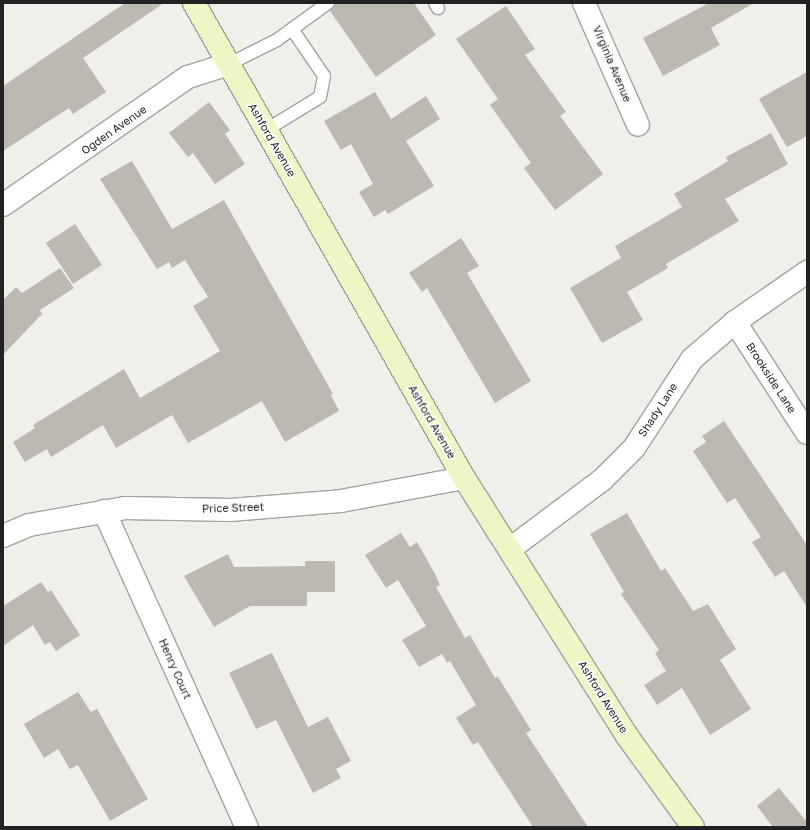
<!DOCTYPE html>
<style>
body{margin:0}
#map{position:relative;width:810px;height:830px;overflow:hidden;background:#f1efe9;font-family:"Golos Text",sans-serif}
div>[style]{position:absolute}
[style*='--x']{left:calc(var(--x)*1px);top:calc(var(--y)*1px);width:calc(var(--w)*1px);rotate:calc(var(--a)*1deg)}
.building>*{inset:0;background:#beb8b2}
.roads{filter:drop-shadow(1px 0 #a3a3a3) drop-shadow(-1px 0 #a3a3a3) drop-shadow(0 1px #a3a3a3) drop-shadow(0 -1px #a3a3a3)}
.service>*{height:12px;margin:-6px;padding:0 6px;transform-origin:6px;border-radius:6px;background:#fff}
.minor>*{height:22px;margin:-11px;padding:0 11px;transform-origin:11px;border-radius:11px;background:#fff}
.tertiary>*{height:22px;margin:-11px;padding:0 11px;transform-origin:11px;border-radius:11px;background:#fff}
.secondary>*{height:22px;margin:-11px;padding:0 11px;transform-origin:11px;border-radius:11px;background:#eff5c4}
span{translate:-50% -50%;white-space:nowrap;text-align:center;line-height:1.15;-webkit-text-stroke:3.5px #fff;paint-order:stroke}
.street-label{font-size:11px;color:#222}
.frame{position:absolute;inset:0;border:4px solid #222;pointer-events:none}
</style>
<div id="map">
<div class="building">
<div style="clip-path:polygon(125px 3px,164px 3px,83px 58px,106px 92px,73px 114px,69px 108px,3px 151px,3px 86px)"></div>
<div style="clip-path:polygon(335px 3px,414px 3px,436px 35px,376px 77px,330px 11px)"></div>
<div style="clip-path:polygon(709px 3px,754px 3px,711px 28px,720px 45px,663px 76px,643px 38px)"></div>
<div style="clip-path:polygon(506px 6px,535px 49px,525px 55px,566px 112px,560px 116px,603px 174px,555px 210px,524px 168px,531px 163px,490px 105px,498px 99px,456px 39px)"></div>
<div style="clip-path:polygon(807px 72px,807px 136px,787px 147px,759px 99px)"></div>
<div style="clip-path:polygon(375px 92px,391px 119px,426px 96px,440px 119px,406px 141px,434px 186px,388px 214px,385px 210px,374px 217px,359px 192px,373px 184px,351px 144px,341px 150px,324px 121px)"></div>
<div style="clip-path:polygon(209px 102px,230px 130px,225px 134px,245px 164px,215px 184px,193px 153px,188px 157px,169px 133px)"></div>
<div style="clip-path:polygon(771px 133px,788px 164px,725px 199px,739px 221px,666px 264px,668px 268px,627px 292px,643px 320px,602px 343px,570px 288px,621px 258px,615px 246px,682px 207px,674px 194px,728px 161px,726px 157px)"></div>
<div style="clip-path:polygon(132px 161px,172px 229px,224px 200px,333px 394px,331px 395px,339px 411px,285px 442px,262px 401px,188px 443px,172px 415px,116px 448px,103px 425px,51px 457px,47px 449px,25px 462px,13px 442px,35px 428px,33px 425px,124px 369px,140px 398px,220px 351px,193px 306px,208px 297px,185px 260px,172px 268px,169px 262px,157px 269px,100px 179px)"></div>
<div style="clip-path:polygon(75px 224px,102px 265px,73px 284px,46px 243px)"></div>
<div style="clip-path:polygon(461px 238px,479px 266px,467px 273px,531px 381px,495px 403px,427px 288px,422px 292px,409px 273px)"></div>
<div style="clip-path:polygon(60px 268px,74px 288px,40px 310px,42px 314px,3px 355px,3px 300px,16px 287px,22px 293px)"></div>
<div style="clip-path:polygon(724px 421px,807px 545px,807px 607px,784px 571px,775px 577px,752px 542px,761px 537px,735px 498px,727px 503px,693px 451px,706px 442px,702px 436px)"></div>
<div style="clip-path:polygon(627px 513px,661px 571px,665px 568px,693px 611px,708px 604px,736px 649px,720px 660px,751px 709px,710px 735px,682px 688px,657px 705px,644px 685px,666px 671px,655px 653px,659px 650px,621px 594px,624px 592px,590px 534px)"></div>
<div style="clip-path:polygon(401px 533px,410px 547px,417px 542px,435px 574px,440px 585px,436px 587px,465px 638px,470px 635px,495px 678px,498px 677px,531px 730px,526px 733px,588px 827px,533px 827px,478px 742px,473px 745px,456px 718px,476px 705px,450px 661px,447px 663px,442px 654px,419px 667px,402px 640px,426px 626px,398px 580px,386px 588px,365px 555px)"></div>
<div style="clip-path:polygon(228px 554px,234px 567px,305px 566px,305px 561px,335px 561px,335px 592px,307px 592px,307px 606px,250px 606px,214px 627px,184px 576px)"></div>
<div style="clip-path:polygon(41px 582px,48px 592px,51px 590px,80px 635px,56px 651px,50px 642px,45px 645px,33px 625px,3px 646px,3px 606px)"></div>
<div style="clip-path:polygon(272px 653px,308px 727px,328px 717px,351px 761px,336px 769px,341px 778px,313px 793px,276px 720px,256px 729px,229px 673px)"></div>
<div style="clip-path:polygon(78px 692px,91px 712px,97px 709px,148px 799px,110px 821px,78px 765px,70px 769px,58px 749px,44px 758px,24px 724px)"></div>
<div style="clip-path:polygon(779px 788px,807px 822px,807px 827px,773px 827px,757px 806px)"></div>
</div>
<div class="roads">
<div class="service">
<div style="--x:435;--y:3;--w:6;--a:59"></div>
<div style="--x:229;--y:64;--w:54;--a:-26.6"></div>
<div style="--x:277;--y:40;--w:63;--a:-36"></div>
<div style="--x:266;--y:130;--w:63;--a:-31.4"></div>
<div style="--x:320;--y:97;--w:21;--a:-79"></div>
<div style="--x:324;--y:76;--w:57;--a:-124.2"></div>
</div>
<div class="minor">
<div style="--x:584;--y:3;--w:133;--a:66.1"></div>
<div style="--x:735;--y:322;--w:132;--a:57"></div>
<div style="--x:104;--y:511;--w:347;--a:65.7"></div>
<div style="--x:3;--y:536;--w:28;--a:-23"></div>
<div style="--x:29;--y:525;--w:97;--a:-10"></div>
<div style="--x:125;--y:508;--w:105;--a:1.1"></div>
<div style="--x:230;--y:510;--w:111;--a:-4.6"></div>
<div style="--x:341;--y:501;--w:125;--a:-10.6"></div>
<div style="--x:510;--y:549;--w:115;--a:-36.9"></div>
<div style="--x:602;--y:480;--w:45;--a:-45"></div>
<div style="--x:634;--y:448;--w:106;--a:-56.9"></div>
<div style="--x:692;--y:359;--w:57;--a:-40.7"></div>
<div style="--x:735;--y:322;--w:88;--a:-34.8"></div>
</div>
<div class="tertiary">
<div style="--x:3;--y:205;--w:225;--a:-34.7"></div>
<div style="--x:188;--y:77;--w:43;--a:-17.6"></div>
</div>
<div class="secondary">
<div style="--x:194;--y:3;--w:546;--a:60.39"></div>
<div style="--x:464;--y:478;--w:305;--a:57.7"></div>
<div style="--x:627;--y:736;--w:112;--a:54"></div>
</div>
</div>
<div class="street-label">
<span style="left:612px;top:64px;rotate:67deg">Virginia Avenue</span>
<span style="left:114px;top:130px;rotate:-35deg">Ogden Avenue</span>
<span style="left:272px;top:140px;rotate:60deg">Ashford Avenue</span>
<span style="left:771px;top:378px;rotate:57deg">Brookside Lane</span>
<span style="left:658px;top:410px;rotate:-57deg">Shady Lane</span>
<span style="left:432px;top:422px;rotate:60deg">Ashford Avenue</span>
<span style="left:233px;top:508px;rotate:-2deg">Price Street</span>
<span style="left:175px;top:669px;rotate:66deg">Henry Court</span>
<span style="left:603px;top:697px;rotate:58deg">Ashford Avenue</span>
</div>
<div class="frame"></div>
</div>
